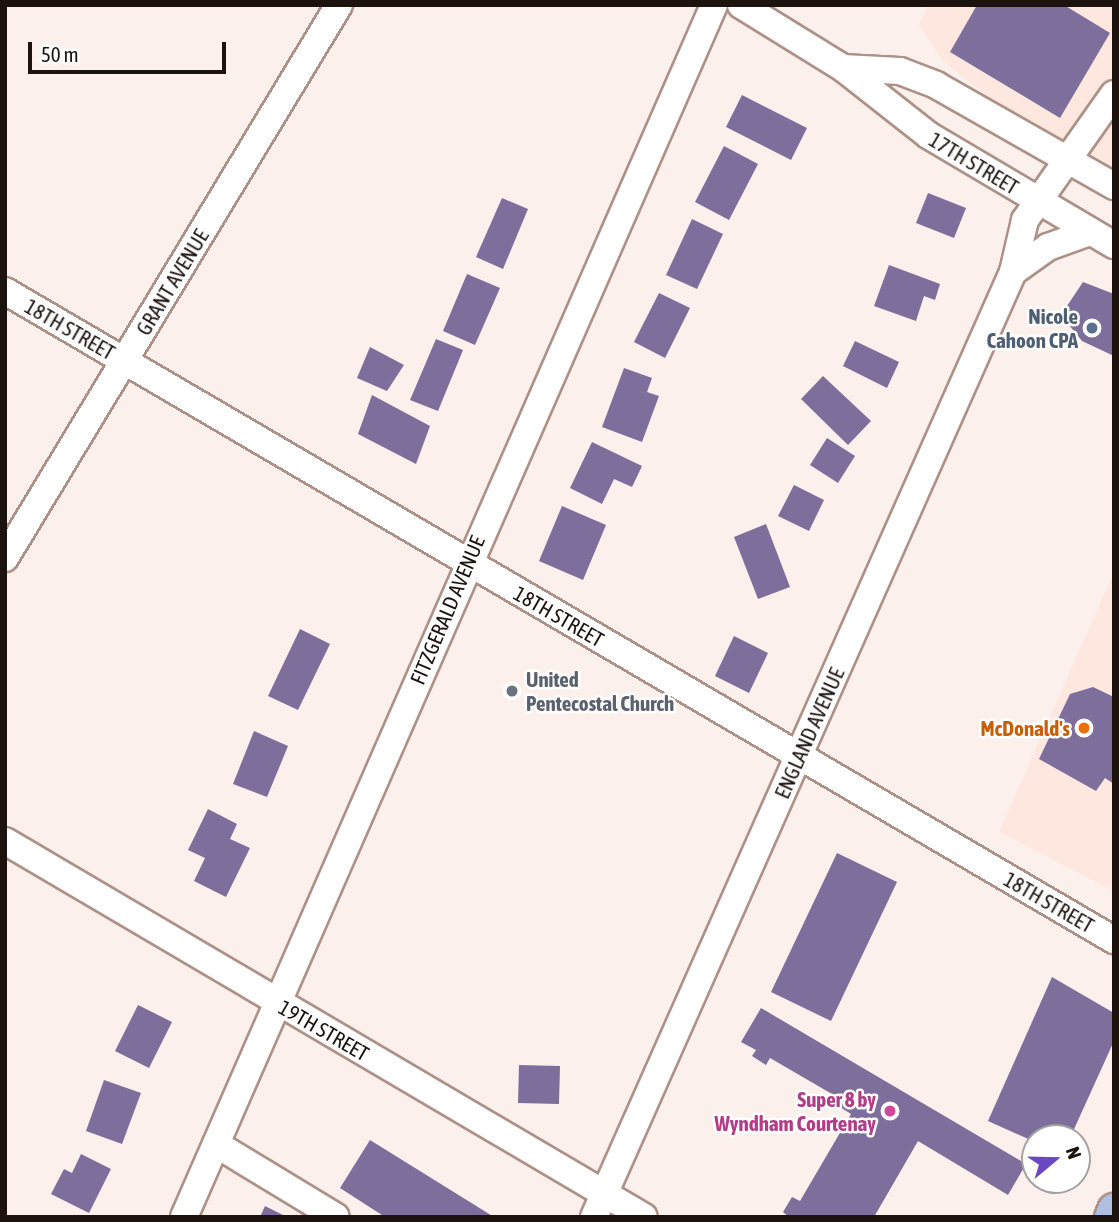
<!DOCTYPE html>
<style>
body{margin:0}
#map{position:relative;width:1119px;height:1222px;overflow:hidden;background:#fcf0ec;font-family:"Asap Condensed",sans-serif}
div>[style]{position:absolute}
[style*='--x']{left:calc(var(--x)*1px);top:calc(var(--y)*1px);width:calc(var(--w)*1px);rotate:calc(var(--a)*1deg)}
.built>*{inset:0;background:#fee7de}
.building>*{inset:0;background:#7e6e9b}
.roads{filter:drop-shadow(2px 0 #ad9187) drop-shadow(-2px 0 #ad9187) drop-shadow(0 2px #ad9187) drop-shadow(0 -2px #ad9187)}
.minor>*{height:26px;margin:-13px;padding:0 13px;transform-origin:13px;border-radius:13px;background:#fff}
.major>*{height:33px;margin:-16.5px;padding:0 16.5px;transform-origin:16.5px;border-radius:16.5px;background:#b0c0e3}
.dots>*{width:19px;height:19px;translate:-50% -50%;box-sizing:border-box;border:4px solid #fff;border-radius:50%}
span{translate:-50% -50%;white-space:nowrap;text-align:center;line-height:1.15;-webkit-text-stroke:5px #fff;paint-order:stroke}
.street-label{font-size:21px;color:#1c130f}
.service-label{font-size:21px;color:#4e5e75;font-weight:700}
.right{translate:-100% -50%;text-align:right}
.worship-label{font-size:21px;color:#5b616d;font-weight:700}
.left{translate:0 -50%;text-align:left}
.food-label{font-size:21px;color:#c56008;font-weight:700}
.hotel-label{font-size:21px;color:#b23c85;font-weight:700}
.frame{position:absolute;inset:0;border:7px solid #1c130f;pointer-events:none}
.north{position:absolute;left:1021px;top:1124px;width:70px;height:70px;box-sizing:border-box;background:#fff;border:2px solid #a4a19f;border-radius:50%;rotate:71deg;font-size:19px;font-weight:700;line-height:28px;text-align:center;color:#1c130f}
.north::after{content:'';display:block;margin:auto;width:24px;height:32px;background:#6b49c2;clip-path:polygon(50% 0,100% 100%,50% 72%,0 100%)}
.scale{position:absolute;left:28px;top:42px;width:198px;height:32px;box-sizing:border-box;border:4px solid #1c130f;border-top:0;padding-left:9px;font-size:21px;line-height:24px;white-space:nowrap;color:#1c130f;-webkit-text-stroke:5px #fff;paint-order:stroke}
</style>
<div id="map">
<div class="built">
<div style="clip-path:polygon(928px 5px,1114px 5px,1114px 186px,1067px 159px,944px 62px,919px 25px)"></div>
<div style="clip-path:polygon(1114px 572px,1114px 891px,999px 832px)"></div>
</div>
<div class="building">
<div style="clip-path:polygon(977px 5px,1064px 5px,1110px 33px,1060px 118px,950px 52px)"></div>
<div style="clip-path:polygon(742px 95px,807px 128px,791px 160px,726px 127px)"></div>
<div style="clip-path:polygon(724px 146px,758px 164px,729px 220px,695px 202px)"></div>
<div style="clip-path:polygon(928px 193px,966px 208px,954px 238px,916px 223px)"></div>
<div style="clip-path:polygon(502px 198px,528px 209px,503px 269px,476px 257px)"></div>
<div style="clip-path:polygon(692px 219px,723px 234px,697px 289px,666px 275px)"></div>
<div style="clip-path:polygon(889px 265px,940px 284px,935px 300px,924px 296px,916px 321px,874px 306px)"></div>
<div style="clip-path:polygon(467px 274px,500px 288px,475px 345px,443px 331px)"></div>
<div style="clip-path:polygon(1083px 282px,1114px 294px,1114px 356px,1082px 341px,1061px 315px)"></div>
<div style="clip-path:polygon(659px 293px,690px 308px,665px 358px,634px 342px)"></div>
<div style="clip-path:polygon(436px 339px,463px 350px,438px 411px,410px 400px)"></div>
<div style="clip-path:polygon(855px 341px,899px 362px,887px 388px,843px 366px)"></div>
<div style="clip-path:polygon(370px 347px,404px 365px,387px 391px,357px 378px)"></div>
<div style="clip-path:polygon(624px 368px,652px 378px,647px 392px,659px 396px,642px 442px,602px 427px)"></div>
<div style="clip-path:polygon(823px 376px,871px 421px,848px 445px,801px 399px)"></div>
<div style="clip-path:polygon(372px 395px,430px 426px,416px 464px,358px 434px)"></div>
<div style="clip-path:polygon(827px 438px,855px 456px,838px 483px,810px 465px)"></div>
<div style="clip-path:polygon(592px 442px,642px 466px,632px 487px,614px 479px,602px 504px,570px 488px)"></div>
<div style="clip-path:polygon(794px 485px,824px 500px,809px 531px,778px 516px)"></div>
<div style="clip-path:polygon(562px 506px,606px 525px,583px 580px,539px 561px)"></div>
<div style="clip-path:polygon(766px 524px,790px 587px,758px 599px,734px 537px)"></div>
<div style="clip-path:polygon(300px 629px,330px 644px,298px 710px,268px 696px)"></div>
<div style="clip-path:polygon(734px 636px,768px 653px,749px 693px,715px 676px)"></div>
<div style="clip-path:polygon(1093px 687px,1114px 697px,1114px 784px,1105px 778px,1096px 791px,1039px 759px,1070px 694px)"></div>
<div style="clip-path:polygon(254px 731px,288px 746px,267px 797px,233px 784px)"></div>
<div style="clip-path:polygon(208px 809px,237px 824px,230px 839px,250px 848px,226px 897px,194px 881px,205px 858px,188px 850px)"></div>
<div style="clip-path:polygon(837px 853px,897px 882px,831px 1021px,771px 992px)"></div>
<div style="clip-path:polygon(1052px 977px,1114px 1013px,1114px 1041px,1070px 1138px,1035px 1142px,988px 1121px)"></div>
<div style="clip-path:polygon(138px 1005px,172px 1022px,149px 1068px,115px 1051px)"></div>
<div style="clip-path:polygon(761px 1008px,1026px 1164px,1008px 1195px,918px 1141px,874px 1217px,789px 1217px,783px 1212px,792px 1197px,800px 1201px,851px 1114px,840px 1107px,844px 1101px,770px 1058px,766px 1065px,752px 1056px,756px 1050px,741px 1042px)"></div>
<div style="clip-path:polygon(519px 1065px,560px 1066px,559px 1104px,518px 1103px)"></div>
<div style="clip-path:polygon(104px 1080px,141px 1093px,122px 1144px,86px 1131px)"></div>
<div style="clip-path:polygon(370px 1140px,494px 1217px,385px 1217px,340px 1188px)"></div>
<div style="clip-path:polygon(81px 1154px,111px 1169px,89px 1213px,51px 1194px,64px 1169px,72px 1173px)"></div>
<div style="clip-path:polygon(265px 1206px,287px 1217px,260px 1217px)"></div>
</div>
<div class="roads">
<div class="minor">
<div style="--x:741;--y:5;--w:120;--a:31.7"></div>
<div style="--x:843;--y:68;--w:108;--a:38.2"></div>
<div style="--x:928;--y:135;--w:216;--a:30.6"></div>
<div style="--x:843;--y:68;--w:57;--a:3"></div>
<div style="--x:900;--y:71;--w:39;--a:21"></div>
<div style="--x:936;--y:85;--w:205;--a:29.6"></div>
<div style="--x:1013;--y:272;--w:43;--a:-35.5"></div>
<div style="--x:1048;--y:247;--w:45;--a:-19.7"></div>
<div style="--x:5;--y:291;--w:1285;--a:30.34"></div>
<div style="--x:5;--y:558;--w:646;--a:-58.87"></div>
<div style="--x:5;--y:841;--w:741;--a:30.47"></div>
<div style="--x:216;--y:1144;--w:140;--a:31.3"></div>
<div style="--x:184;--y:1217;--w:1323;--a:-66.38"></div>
<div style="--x:594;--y:1217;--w:1034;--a:-66.09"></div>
<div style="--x:1013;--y:272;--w:53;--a:-77"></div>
<div style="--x:1025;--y:220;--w:154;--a:-54.8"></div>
</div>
<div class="major">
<div style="--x:1111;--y:1217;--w:8;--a:-67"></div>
</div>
</div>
<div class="dots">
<div style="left:1092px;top:328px;background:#5c6f8a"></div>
<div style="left:512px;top:691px;background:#6b7280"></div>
<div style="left:1084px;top:728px;background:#e8710a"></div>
<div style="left:890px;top:1111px;background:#d1479c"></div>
</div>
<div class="street-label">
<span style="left:974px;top:163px;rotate:31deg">17TH STREET</span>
<span style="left:172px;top:282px;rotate:-59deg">GRANT AVENUE</span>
<span style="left:70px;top:329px;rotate:30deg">18TH STREET</span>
<span style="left:447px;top:610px;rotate:-67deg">FITZGERALD AVENUE</span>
<span style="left:559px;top:616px;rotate:30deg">18TH STREET</span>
<span style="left:809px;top:733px;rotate:-66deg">ENGLAND AVENUE</span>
<span style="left:1049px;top:902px;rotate:30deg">18TH STREET</span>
<span style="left:324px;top:1030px;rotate:30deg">19TH STREET</span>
</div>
<div class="service-label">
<span class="right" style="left:1078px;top:328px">Nicole<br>Cahoon CPA</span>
</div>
<div class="worship-label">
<span class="left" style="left:526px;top:691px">United<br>Pentecostal Church</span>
</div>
<div class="food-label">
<span class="right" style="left:1070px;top:728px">McDonald's</span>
</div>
<div class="hotel-label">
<span class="right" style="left:876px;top:1111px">Super 8 by<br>Wyndham Courtenay</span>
</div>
<div class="frame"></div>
<div class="north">N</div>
<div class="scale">50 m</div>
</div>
